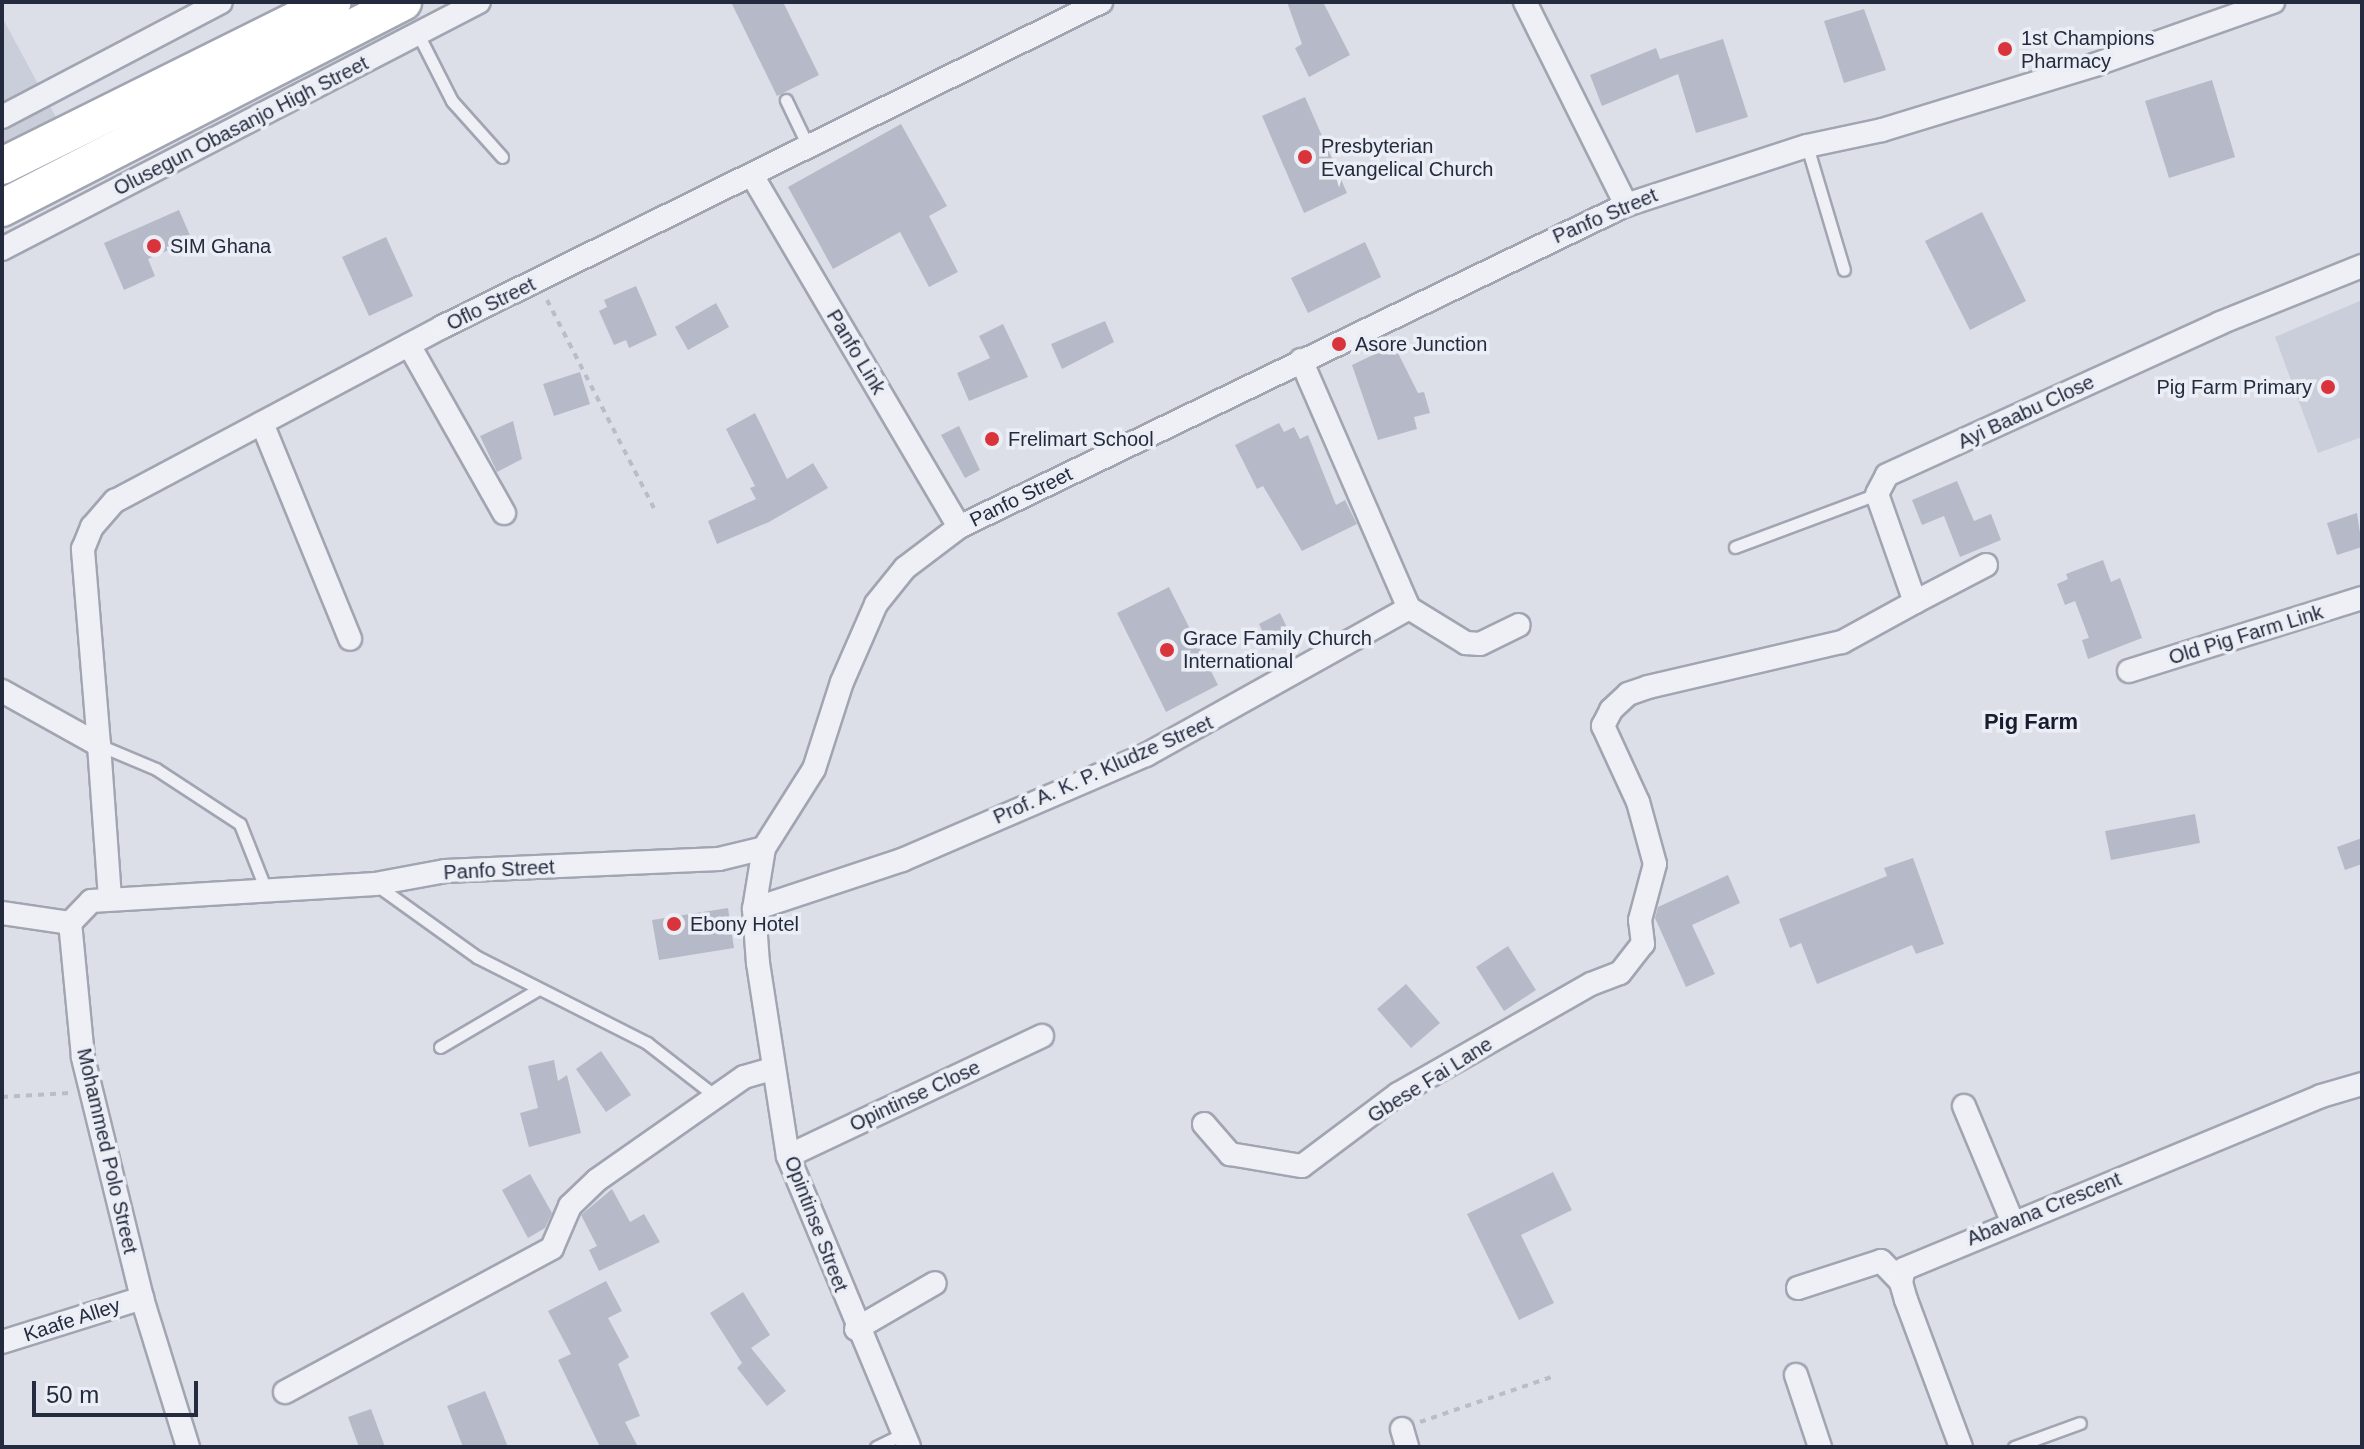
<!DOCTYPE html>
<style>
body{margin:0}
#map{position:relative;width:2364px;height:1449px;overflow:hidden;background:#dcdfe8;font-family:Helvetica,sans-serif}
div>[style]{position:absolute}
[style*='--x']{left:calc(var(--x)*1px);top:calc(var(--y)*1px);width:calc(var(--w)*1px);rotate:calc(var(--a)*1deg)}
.built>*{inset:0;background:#caceda}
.building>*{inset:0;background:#b6bac8}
.path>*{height:4px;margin-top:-2px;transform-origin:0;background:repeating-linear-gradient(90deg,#babdc6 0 6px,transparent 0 12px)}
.roads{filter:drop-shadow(2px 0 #a1a5b2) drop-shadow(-2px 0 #a1a5b2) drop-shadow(0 2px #a1a5b2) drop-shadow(0 -2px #a1a5b2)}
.service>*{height:11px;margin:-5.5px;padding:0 5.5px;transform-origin:5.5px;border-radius:5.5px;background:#eff0f6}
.minor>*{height:22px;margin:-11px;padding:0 11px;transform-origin:11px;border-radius:11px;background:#eff0f6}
.primary>*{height:36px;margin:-18px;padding:0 18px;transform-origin:18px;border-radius:18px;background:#fff}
.dots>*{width:22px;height:22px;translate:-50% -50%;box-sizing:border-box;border:4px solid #ebeef5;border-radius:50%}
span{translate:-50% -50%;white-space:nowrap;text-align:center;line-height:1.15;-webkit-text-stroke:7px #ebeef5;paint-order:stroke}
.poi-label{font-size:20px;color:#242b3f}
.left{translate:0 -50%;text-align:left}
.right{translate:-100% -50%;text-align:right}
.street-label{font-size:20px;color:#242b3f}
.neighbourhood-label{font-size:22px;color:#171d2f;font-weight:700}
.frame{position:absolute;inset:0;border:4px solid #242b3f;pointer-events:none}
.scale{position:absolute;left:32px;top:1381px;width:166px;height:36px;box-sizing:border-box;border:4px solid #242b3f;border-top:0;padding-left:10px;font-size:24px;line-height:28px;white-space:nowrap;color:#242b3f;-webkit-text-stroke:6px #ebeef5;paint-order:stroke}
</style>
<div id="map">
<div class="built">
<div style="clip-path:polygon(2px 17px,58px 121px,2px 147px)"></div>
<div style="clip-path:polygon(2362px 300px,2362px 437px,2318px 453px,2275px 337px)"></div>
</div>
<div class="building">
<div style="clip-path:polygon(731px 2px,783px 2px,819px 75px,777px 96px)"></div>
<div style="clip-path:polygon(1287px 2px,1323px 2px,1350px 55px,1309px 77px,1295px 48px,1302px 44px)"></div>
<div style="clip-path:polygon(1864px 9px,1886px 70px,1844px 83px,1824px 21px)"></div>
<div style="clip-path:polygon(1723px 39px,1748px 117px,1696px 133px,1678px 74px,1602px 106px,1590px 75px,1656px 48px,1660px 59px)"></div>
<div style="clip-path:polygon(2212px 80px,2235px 157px,2169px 178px,2145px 101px)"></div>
<div style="clip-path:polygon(1305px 97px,1347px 193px,1304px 213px,1262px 116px)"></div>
<div style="clip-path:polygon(901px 124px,947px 206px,929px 216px,958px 272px,929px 287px,900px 232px,833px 269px,788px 187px)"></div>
<div style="clip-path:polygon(179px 210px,192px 240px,148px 259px,155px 276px,124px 290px,104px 243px)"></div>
<div style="clip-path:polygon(1982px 212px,2026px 301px,1970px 330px,1925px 241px)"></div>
<div style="clip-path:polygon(386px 237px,413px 296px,369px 316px,342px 257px)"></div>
<div style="clip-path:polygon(1365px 242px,1381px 277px,1308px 313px,1291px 278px)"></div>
<div style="clip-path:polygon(636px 286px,657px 335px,629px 348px,626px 340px,614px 345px,599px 311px,607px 307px,604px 300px)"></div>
<div style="clip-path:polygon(716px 303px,729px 327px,688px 350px,675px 327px)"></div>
<div style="clip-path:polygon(1105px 321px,1114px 342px,1062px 369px,1051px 344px)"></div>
<div style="clip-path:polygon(1003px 324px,1028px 377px,969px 401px,957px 373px,990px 358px,979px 336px)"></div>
<div style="clip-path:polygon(1394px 345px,1418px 393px,1424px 392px,1430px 413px,1414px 417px,1417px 429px,1378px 440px,1352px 365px)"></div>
<div style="clip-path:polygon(580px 372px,590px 404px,554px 416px,543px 384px)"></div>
<div style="clip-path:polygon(755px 413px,787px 479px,813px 463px,828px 488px,769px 522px,717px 544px,708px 521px,756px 499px,750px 488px,755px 486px,726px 429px)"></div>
<div style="clip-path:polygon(513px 421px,522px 459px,497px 472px,480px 436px)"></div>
<div style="clip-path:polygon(1279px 423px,1284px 432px,1294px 427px,1300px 439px,1308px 435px,1336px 505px,1345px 500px,1357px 524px,1302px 551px,1263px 486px,1257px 489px,1235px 445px)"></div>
<div style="clip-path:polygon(959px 426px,980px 470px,965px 478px,941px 435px)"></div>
<div style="clip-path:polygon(1957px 481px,1974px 521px,1991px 514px,2001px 540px,1960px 557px,1944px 516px,1922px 525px,1912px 500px)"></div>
<div style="clip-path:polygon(2357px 513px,2362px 547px,2337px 555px,2327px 523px)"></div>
<div style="clip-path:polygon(2103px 560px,2111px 582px,2120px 578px,2142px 638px,2088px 659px,2082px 640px,2089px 638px,2075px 601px,2065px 605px,2057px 584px,2068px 579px,2066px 574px)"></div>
<div style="clip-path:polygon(1169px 587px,1218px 685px,1166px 712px,1117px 613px)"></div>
<div style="clip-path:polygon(1280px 613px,1293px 640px,1272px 650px,1259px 624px)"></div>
<div style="clip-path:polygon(2195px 814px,2200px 843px,2111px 860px,2105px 831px)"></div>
<div style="clip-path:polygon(2362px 838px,2362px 864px,2345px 870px,2337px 847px)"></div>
<div style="clip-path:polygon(1913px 858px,1944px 944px,1916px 954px,1912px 945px,1817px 984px,1801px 943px,1790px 948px,1779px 919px,1887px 876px,1884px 868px)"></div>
<div style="clip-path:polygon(1728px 875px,1740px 903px,1692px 925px,1715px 974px,1686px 987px,1655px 918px,1658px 907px)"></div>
<div style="clip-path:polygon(728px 908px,734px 948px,659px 960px,652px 920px)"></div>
<div style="clip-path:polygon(1508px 946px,1536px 990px,1504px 1011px,1476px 967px)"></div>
<div style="clip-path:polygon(1406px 984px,1440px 1023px,1411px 1048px,1377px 1009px)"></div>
<div style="clip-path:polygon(601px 1051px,631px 1095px,606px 1112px,576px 1069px)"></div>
<div style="clip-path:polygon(554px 1060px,558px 1081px,567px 1075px,581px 1133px,529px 1147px,520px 1113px,538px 1108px,528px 1066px)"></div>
<div style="clip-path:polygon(1553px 1172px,1572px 1210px,1521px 1235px,1554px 1303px,1519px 1320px,1467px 1214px)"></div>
<div style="clip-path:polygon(530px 1174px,552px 1213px,545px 1228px,528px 1238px,502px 1190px)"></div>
<div style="clip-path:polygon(612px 1189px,630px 1222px,644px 1214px,660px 1242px,599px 1271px,589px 1250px,597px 1246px,581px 1215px)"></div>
<div style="clip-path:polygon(606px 1281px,622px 1311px,608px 1318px,629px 1357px,618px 1364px,640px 1416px,625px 1422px,638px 1447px,600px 1447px,558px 1360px,571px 1354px,548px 1311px)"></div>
<div style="clip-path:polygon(743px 1292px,770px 1335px,751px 1348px,786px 1391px,767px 1406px,737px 1368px,742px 1363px,710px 1313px)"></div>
<div style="clip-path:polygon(485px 1391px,508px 1447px,463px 1447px,447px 1406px)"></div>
<div style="clip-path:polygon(371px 1409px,385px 1447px,359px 1447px,348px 1417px)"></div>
</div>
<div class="path">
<div style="--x:547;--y:300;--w:234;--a:62.8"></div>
<div style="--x:2;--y:1097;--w:67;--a:-3.4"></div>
<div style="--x:1420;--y:1422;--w:142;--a:-18.9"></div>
</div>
<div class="roads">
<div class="service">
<div style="--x:418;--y:34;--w:75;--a:63.1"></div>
<div style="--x:452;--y:101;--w:75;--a:48.2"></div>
<div style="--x:786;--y:100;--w:53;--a:64.4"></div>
<div style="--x:1807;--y:146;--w:129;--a:73.4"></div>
<div style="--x:1735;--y:547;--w:152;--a:-20.5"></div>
<div style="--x:99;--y:745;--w:62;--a:22.8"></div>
<div style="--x:156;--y:769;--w:100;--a:33.2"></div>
<div style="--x:240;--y:824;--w:71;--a:68.5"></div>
<div style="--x:375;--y:884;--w:125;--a:35.6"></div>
<div style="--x:477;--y:957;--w:191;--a:26.8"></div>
<div style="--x:647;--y:1043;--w:86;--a:37.9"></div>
<div style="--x:440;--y:1047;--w:113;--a:-30.4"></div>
<div style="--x:876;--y:1447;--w:30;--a:-26"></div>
<div style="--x:2014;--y:1447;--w:70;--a:-20"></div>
</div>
<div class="minor">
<div style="--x:1525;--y:2;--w:227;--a:63.5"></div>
<div style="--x:2;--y:117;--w:247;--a:-27.7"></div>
<div style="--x:753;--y:177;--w:406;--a:59.5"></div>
<div style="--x:2;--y:249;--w:537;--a:-27.38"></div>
<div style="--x:409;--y:345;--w:193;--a:60.5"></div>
<div style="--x:1301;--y:360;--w:270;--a:66.5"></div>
<div style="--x:262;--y:423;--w:233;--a:67.8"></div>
<div style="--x:1986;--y:565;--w:80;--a:152.5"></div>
<div style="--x:1915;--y:602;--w:114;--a:-109.4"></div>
<div style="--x:1877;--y:494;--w:21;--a:-62"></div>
<div style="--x:1887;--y:475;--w:366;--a:-24.5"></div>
<div style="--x:2220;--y:323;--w:153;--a:-21.9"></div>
<div style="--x:1409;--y:608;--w:67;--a:31.6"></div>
<div style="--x:1466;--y:643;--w:14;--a:4"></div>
<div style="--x:1480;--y:644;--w:43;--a:-26"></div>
<div style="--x:2129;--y:671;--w:244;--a:-17.4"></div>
<div style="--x:2;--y:691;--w:111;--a:29.1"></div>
<div style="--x:99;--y:745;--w:153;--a:85.9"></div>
<div style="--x:99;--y:745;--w:197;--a:-94.7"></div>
<div style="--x:83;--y:549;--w:24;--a:-68"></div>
<div style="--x:92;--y:527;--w:35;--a:-49"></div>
<div style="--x:115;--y:501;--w:370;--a:-28"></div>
<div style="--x:442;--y:327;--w:735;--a:-26.25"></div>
<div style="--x:764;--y:848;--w:62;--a:99.3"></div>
<div style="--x:754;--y:909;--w:54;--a:85.8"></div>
<div style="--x:758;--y:963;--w:195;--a:81.2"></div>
<div style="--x:788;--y:1156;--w:315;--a:67.4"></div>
<div style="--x:754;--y:909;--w:156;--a:-18.3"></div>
<div style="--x:902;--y:860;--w:266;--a:-23.3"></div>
<div style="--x:1146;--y:755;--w:301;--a:-29.2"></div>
<div style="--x:2;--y:913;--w:69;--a:8.4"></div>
<div style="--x:1964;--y:1106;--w:125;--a:67.3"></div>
<div style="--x:1204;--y:1124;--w:40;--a:49"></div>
<div style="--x:1230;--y:1154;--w:73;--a:9.5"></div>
<div style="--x:1302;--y:1166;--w:120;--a:-36.9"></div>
<div style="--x:1398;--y:1094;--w:222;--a:-29.7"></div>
<div style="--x:1591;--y:984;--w:31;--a:-21"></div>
<div style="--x:1620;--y:973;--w:37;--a:-52"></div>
<div style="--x:1643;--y:944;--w:24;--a:-97"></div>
<div style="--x:1640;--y:920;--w:58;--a:-75"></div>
<div style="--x:1655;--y:864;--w:64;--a:-105.3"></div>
<div style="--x:1638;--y:802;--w:84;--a:-114.7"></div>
<div style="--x:1603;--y:726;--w:18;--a:-63"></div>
<div style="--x:1611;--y:710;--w:23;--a:-43"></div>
<div style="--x:1628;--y:694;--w:21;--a:-19"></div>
<div style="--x:1648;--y:687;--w:199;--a:-13.1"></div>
<div style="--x:1842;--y:642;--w:83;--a:-28.7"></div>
<div style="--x:788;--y:1156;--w:281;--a:-25.3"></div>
<div style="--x:1798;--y:1288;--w:87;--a:-18"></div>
<div style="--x:1881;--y:1261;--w:29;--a:46"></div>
<div style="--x:856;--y:1329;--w:91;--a:-30.2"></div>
<div style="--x:2;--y:1342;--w:147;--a:-17.4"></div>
<div style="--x:1796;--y:1375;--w:76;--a:71.6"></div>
<div style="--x:285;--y:1392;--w:303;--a:-28.3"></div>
<div style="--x:552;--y:1248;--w:46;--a:-66.8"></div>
<div style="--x:570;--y:1206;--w:37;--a:-44"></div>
<div style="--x:597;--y:1180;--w:179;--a:-35"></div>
<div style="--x:744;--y:1077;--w:29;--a:-16"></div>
<div style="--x:1402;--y:1429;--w:19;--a:74"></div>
<div style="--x:188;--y:1447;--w:156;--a:-107.2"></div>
<div style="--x:142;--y:1298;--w:248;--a:-103.8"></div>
<div style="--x:83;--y:1057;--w:135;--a:-95.5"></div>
<div style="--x:70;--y:923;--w:30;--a:-46"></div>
<div style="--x:91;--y:901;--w:285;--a:-3.4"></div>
<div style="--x:375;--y:884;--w:71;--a:-10.5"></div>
<div style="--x:445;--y:871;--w:274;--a:-2.5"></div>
<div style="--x:719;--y:859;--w:46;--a:-13.7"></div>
<div style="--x:764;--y:848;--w:93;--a:-57.7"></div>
<div style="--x:814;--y:769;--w:91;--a:-72.2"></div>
<div style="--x:842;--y:682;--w:85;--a:-66.4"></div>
<div style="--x:876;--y:604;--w:46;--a:-51.1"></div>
<div style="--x:905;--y:568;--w:68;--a:-37.2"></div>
<div style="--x:959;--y:527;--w:741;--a:-25.77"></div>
<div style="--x:1626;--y:205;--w:190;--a:-18.1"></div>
<div style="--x:1807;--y:146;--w:77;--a:-12"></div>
<div style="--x:1882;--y:130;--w:222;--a:-17"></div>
<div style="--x:2094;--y:65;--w:190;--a:-19.4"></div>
<div style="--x:1961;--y:1447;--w:157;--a:-110.5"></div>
<div style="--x:1906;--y:1300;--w:19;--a:-106"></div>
<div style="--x:1901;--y:1282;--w:13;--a:-77"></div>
<div style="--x:1904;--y:1269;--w:451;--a:-22.5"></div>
<div style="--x:2321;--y:1096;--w:43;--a:-16.3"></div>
</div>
<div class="primary">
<div style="--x:2;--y:166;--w:369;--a:-26.4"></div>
<div style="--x:2;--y:208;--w:451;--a:-27.2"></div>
</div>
</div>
<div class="dots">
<div style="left:2005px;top:49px;background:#d9343b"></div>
<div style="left:1305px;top:157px;background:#d9343b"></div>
<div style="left:154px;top:246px;background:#d9343b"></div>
<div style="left:1339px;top:344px;background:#d9343b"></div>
<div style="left:2328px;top:387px;background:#d9343b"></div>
<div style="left:992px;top:439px;background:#d9343b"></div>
<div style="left:1167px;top:650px;background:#d9343b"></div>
<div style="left:674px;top:924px;background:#d9343b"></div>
</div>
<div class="poi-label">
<span class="left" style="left:2021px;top:50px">1st Champions<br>Pharmacy</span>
<span class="left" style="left:1321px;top:158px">Presbyterian<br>Evangelical Church</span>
<span class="left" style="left:170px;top:246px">SIM Ghana</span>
<span class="left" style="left:1355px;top:344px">Asore Junction</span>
<span class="right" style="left:2312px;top:387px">Pig Farm Primary</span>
<span class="left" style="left:1008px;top:439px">Frelimart School</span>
<span class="left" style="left:1183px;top:650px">Grace Family Church<br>International</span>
<span class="left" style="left:690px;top:924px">Ebony Hotel</span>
</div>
<div class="street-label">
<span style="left:241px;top:126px;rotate:-27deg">Olusegun Obasanjo High Street</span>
<span style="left:1605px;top:216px;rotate:-23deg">Panfo Street</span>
<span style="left:491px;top:304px;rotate:-26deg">Oflo Street</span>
<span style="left:856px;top:352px;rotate:59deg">Panfo Link</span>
<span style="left:2026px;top:412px;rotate:-25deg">Ayi Baabu Close</span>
<span style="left:1021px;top:497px;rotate:-26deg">Panfo Street</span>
<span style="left:2246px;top:635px;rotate:-17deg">Old Pig Farm Link</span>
<span style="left:1103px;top:770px;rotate:-24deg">Prof. A. K. P. Kludze Street</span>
<span style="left:499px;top:870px;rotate:-3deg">Panfo Street</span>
<span style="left:1430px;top:1080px;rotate:-32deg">Gbese Fai Lane</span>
<span style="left:915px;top:1096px;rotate:-25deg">Opintinse Close</span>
<span style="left:107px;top:1151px;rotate:77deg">Mohammed Polo Street</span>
<span style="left:2044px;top:1209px;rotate:-22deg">Abavana Crescent</span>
<span style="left:816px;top:1224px;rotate:69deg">Opintinse Street</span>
<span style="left:72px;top:1320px;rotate:-18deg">Kaafe Alley</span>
</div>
<div class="neighbourhood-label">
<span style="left:2031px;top:722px">Pig Farm</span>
</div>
<div class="frame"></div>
<div class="scale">50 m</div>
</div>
